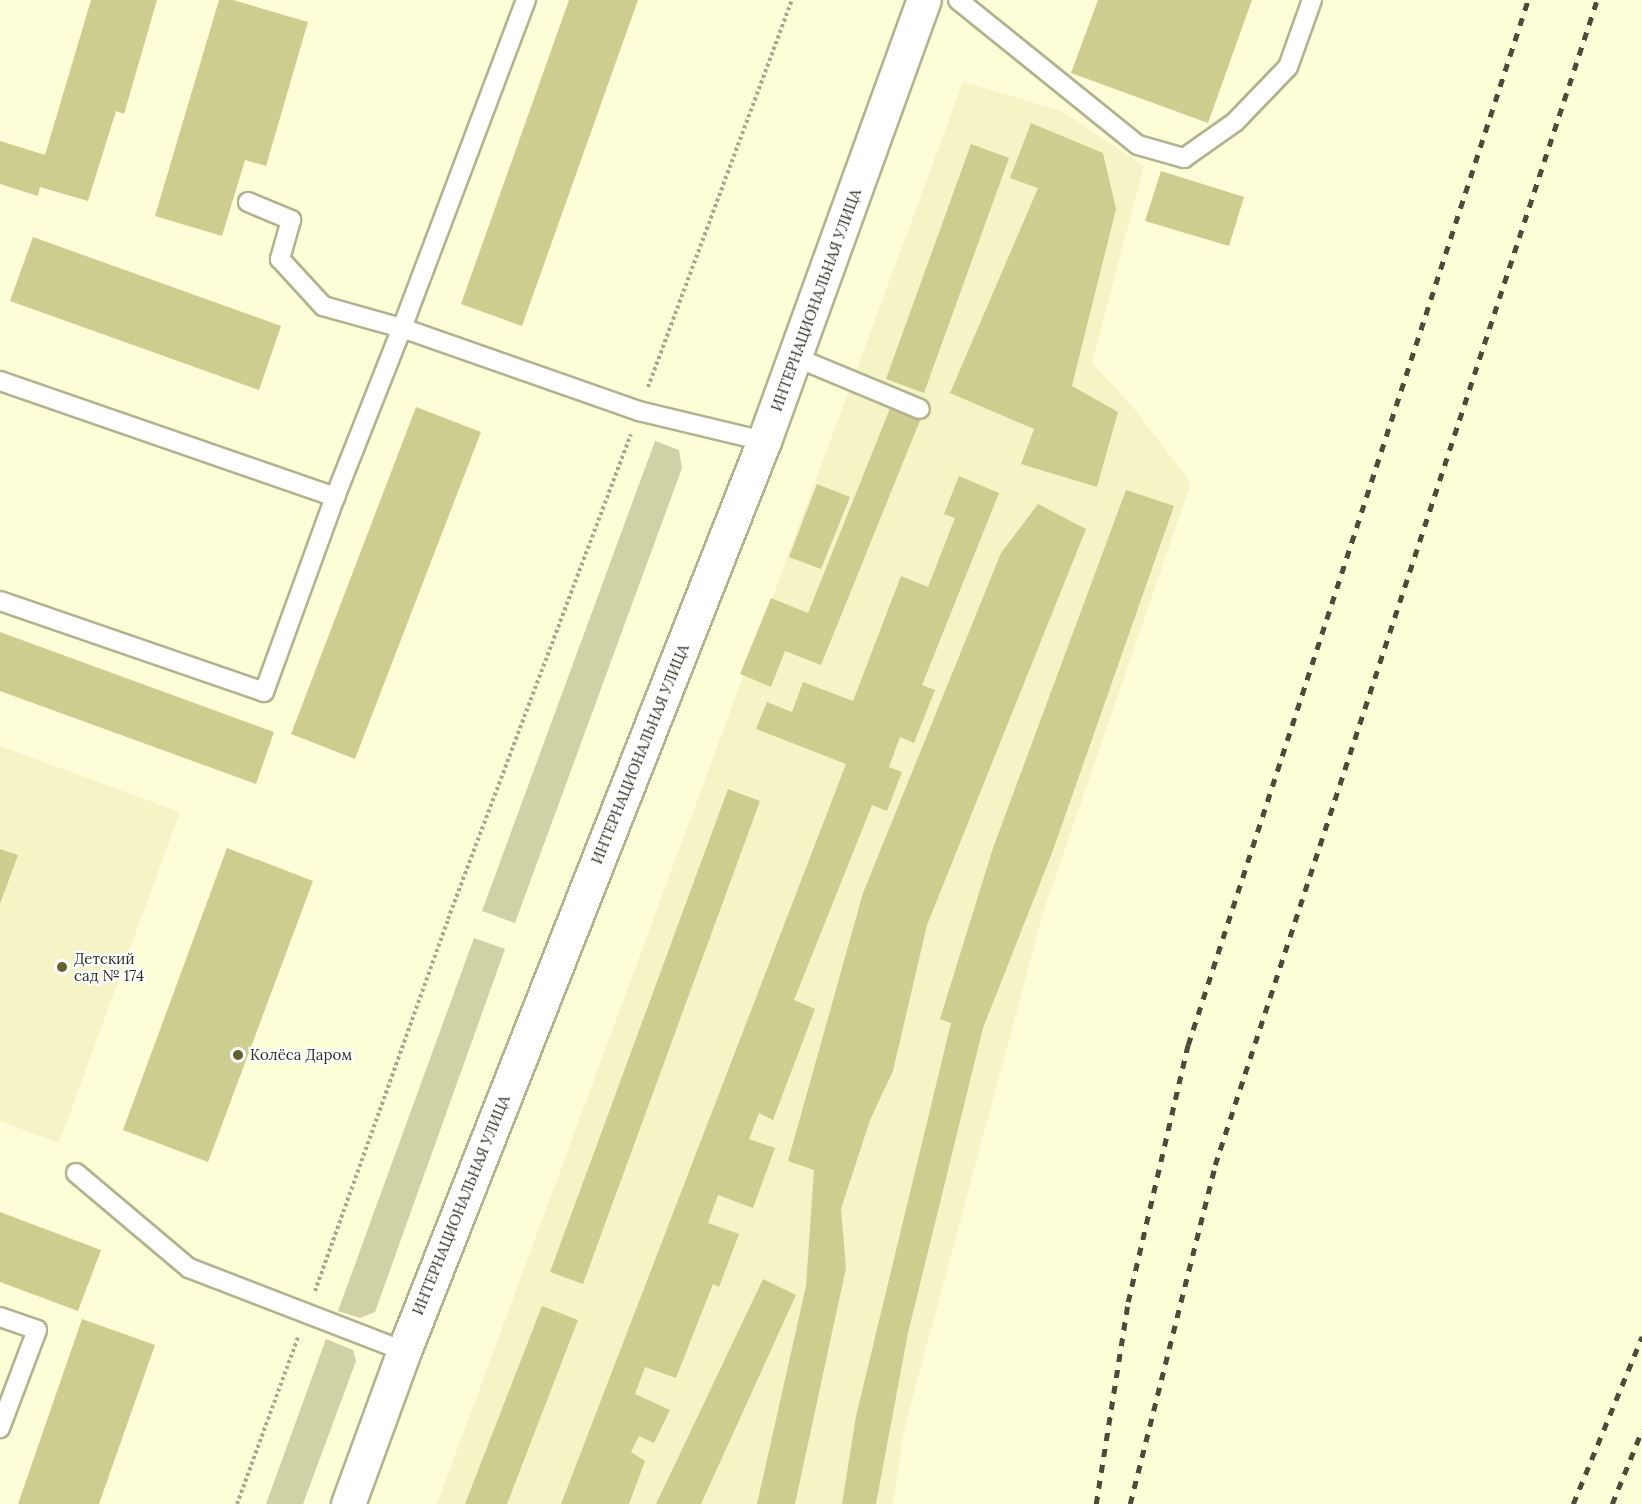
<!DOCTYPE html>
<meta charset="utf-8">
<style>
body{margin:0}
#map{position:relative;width:1642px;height:1504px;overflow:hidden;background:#fdfdd8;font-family:Lora,serif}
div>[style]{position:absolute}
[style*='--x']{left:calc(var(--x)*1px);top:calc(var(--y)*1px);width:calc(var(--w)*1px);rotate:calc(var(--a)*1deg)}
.built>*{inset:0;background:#f4f4c7}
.green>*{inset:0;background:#d1d1a6}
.building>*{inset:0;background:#cecd90}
.path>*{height:4px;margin-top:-2px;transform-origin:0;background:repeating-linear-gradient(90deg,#a7a78b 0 3px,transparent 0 6px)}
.roads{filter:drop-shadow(2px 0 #b2b28f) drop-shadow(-2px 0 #b2b28f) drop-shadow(0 2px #b2b28f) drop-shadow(0 -2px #b2b28f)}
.service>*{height:18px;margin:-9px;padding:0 9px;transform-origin:9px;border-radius:9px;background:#fff}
.secondary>*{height:33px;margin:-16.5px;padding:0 16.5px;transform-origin:16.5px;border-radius:16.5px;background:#fff}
.rail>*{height:4.5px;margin-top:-2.25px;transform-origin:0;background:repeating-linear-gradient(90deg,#4b4b3a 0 8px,transparent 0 16px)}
.dots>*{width:16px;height:16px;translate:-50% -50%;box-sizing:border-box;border:3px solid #fff;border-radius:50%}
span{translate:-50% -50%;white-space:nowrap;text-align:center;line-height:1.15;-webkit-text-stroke:4.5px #fff;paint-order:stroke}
.street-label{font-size:15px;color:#2f2f21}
.poi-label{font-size:15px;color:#2f2f21}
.left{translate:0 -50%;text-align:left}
</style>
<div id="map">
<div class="built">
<div style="clip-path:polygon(963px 82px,1062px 111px,1144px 166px,1092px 363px,1132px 406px,1191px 483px,1044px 910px,904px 1430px,893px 1504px,437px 1504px)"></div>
<div style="clip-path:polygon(0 746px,180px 812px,59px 1143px,0 1121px)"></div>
</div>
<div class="green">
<div style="clip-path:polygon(655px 441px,679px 450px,682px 468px,515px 923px,482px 911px)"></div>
<div style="clip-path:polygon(474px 938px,505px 949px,375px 1312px,360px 1318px,338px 1311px)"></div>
<div style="clip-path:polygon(326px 1339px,353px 1350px,356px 1361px,303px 1504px,266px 1504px)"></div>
</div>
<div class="building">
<div style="clip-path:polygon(91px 0,157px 0,124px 114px,116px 111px,88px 201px,40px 187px,38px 196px,0 184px,0 141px,45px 155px)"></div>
<div style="clip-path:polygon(219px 0,233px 0,308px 22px,266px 166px,245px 160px,222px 236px,155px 216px)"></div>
<div style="clip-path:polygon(569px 0,638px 0,522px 326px,461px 304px)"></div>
<div style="clip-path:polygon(1098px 0,1252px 0,1208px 123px,1071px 73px)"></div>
<div style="clip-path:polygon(1031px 123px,1103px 153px,1116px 209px,1072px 386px,1118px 412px,1097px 487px,1021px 464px,1034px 429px,950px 393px,1038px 188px,1010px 178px)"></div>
<div style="clip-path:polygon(971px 144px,1009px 158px,924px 393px,886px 379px)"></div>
<div style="clip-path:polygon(1161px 171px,1244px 197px,1229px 246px,1145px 221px)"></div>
<div style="clip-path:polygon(33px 237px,281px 326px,259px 390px,10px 301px)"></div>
<div style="clip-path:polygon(891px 406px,921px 418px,821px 665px,785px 651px,771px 687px,740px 674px,771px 598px,808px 613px)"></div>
<div style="clip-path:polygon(416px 407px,481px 432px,355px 759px,291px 734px)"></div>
<div style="clip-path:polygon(959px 476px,999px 493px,922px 685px,935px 690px,914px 743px,900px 737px,889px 767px,902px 772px,887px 811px,872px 805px,794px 1000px,815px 1009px,773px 1120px,759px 1113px,749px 1139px,775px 1148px,753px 1208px,718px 1195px,708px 1223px,739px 1234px,719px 1287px,713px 1284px,676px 1378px,645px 1367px,635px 1394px,670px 1410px,654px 1443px,639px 1436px,631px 1452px,645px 1461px,629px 1504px,561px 1504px,846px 764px,756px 729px,767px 702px,792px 712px,803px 682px,853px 701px,901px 576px,928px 587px,955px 518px,944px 514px)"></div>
<div style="clip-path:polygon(817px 484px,850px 497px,821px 569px,789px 557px)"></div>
<div style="clip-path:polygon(1126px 490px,1174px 506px,1052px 853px,983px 1028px,908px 1333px,876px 1504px,842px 1504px,856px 1416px,951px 1023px,940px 1019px,993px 848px)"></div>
<div style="clip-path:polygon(1038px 504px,1086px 529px,927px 925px,893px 1071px,870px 1120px,841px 1209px,846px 1268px,795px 1504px,757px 1504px,806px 1286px,814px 1170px,788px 1161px,863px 893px,1001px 553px)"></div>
<div style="clip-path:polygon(0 632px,274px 732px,256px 784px,0 691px)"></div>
<div style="clip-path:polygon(728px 789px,760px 801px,583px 1284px,550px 1272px)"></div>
<div style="clip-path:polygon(227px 848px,313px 881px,208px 1162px,123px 1130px)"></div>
<div style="clip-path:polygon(0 849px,18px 855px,0 904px)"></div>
<div style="clip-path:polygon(0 1212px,101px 1250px,78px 1311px,0 1282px)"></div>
<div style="clip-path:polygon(763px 1279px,796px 1295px,701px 1504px,656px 1504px)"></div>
<div style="clip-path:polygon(542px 1306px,578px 1320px,507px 1504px,465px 1504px)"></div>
<div style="clip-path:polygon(82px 1319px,155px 1345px,99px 1504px,18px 1504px)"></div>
</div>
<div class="path">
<div style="--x:648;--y:387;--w:413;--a:-69.6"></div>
<div style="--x:315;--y:1291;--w:395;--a:-70.3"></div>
<div style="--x:448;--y:919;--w:518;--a:-69.33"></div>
<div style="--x:237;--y:1504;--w:178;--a:-69.9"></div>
</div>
<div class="roads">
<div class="service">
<div style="--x:958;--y:0;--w:231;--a:38.9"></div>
<div style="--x:1138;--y:145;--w:48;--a:15.8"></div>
<div style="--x:1184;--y:158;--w:62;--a:-35.2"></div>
<div style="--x:1235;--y:122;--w:76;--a:-46.1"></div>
<div style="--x:1288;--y:67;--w:71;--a:-70.3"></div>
<div style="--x:248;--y:202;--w:47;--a:22.7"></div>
<div style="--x:291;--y:220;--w:41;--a:105.8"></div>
<div style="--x:280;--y:259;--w:64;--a:47.5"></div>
<div style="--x:323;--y:306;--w:82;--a:15.6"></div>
<div style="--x:402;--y:328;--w:351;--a:-69.3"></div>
<div style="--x:795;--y:357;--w:135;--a:22.6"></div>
<div style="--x:0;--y:381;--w:355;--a:19.1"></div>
<div style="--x:335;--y:497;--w:182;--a:-68.4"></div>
<div style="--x:402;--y:328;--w:251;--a:19.3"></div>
<div style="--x:639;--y:411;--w:129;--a:13.5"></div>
<div style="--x:0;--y:601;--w:279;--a:19"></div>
<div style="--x:264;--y:692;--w:208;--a:-70"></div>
<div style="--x:76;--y:1173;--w:148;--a:40.1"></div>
<div style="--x:189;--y:1268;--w:230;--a:21.1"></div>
<div style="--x:0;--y:1317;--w:39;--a:19"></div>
<div style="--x:37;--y:1330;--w:105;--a:110.7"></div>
</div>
<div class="secondary">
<div style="--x:348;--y:1504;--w:163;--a:-69.9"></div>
<div style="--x:404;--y:1351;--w:979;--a:-68.42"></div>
<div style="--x:764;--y:441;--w:469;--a:-70.1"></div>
</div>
</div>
<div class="rail">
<div style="--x:1096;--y:1504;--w:205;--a:-81"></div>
<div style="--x:1128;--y:1302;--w:264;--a:-76.9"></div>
<div style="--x:1188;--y:1045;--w:1099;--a:-71.98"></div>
<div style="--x:1130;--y:1504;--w:349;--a:-75.9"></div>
<div style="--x:1215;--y:1165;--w:1226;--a:-71.85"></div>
<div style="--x:1573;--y:1504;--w:181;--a:-67.6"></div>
<div style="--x:1612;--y:1504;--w:80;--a:-67.9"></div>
</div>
<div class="dots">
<div style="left:62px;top:967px;background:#63622e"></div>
<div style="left:238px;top:1055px;background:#63622e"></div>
</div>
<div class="street-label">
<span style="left:816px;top:300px;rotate:-70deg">ИНТЕРНАЦИОНАЛЬНАЯ УЛИЦА</span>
<span style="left:640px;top:754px;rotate:-68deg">ИНТЕРНАЦИОНАЛЬНАЯ УЛИЦА</span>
<span style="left:461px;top:1205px;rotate:-68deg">ИНТЕРНАЦИОНАЛЬНАЯ УЛИЦА</span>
</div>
<div class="poi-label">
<span class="left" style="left:74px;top:967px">Детский<br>сад № 174</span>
<span class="left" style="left:250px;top:1055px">Колёса Даром</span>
</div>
</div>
